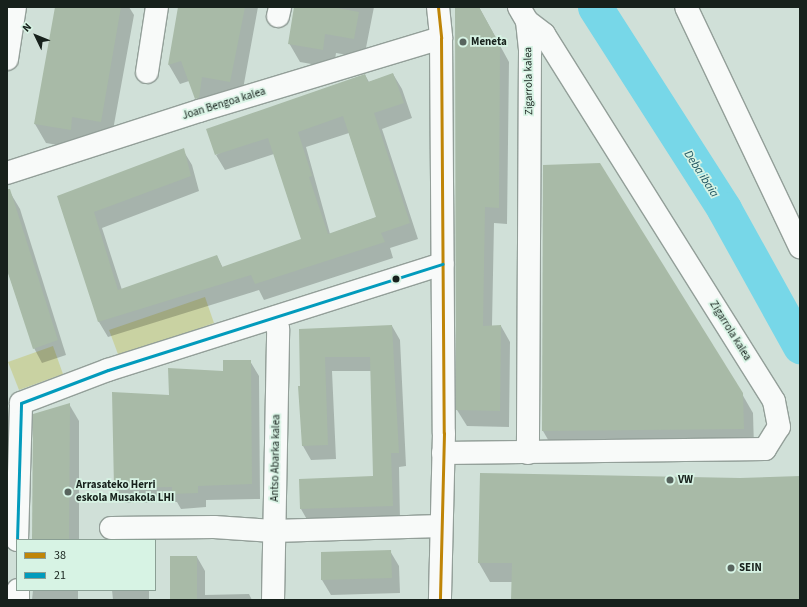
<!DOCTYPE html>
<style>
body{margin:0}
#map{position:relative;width:807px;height:607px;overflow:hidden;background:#d0e0d8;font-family:"Source Sans 3",sans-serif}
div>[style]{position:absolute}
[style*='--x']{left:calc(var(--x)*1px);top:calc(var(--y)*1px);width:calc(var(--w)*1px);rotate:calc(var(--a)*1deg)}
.green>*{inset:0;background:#c9d2a2}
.shadow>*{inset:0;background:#0003}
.river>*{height:35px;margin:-17.5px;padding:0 17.5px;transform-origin:17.5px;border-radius:17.5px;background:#77d7e8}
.building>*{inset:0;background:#a8baa7}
.roads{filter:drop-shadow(1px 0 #939f99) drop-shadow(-1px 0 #939f99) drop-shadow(0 1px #939f99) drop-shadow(0 -1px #939f99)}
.minor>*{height:22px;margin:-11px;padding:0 11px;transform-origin:11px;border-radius:11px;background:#f8faf9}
.tertiary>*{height:22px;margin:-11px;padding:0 11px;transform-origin:11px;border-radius:11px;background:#f8faf9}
.primary>*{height:22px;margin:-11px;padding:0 11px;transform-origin:11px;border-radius:11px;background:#f8faf9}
.bus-1>*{height:3px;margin:-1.5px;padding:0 1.5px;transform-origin:1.5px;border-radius:1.5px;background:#bf8507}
.bus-2>*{height:3px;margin:-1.5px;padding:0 1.5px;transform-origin:1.5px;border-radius:1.5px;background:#029bbc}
.dots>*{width:11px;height:11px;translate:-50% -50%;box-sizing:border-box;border:2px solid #d7f3e4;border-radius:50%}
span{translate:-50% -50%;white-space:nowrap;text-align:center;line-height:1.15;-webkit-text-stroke:3.5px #d7f3e4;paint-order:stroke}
.poi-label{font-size:11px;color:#17211c;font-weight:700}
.left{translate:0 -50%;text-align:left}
.street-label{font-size:11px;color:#17211c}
.water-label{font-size:12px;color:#235864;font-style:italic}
.frame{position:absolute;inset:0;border:8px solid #17211c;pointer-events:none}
.legend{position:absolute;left:16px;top:539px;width:140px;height:52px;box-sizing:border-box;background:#d7f3e4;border:1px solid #8a9f94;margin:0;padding:5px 7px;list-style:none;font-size:12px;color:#17211c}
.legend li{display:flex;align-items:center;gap:8px;height:20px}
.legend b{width:20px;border:1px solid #8a9f94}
.north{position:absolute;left:16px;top:16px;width:40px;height:40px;-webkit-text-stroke:3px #d7f3e4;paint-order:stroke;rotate:313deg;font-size:11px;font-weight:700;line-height:16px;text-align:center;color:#17211c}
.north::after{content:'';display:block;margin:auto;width:14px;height:18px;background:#17211c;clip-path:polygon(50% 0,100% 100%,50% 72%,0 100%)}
</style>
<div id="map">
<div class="green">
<div style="clip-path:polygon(205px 297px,214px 323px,119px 357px,109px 330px)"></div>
<div style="clip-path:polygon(53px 346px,63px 374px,19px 390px,8px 362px)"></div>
</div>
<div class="shadow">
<div style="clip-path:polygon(56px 7px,129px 7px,134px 15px,111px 141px,83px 136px,81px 149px,46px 143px,35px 124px)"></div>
<div style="clip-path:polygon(179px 7px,258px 7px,241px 100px,207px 118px,189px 81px,180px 84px,169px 65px)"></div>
<div style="clip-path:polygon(295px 7px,374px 7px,364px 58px,336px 53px,334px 68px,300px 62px,289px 43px)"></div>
<div style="clip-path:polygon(456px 7px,479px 7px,509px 62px,507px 224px,494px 223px,492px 326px,501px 326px,510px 342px,509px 427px,467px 426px,457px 410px)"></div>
<div style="clip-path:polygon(evenodd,393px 74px,402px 89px,412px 118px,382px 129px,418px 239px,390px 248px,393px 258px,264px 300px,259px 290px,108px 337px,99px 322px,58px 197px,183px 150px,192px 165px,199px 191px,102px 228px,122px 290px,217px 256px,223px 268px,302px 240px,274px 154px,225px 170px,216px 155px,365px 75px,369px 82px,393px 74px,349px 133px,377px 217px,330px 234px,306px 147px,349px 133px)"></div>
<div style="clip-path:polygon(544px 166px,742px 394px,753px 413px,754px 448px,554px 450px,543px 431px)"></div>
<div style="clip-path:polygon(11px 194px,20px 209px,66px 355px,42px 363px,34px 348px,7px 269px,7px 196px)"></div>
<div style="clip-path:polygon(392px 326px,400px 340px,406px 466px,399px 467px,400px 520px,309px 523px,301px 509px,300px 480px,374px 477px,371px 371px,332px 371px,336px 459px,311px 460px,303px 446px,299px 387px,301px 387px,300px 330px)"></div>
<div style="clip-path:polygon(250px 361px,259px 376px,260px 499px,206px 500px,206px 507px,181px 509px,177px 502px,124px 503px,115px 488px,113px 393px,170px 396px)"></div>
<div style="clip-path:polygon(69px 404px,79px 421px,79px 540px,33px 540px)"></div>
<div style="clip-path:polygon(481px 474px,740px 479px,800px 477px,800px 600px,512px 600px,513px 582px,490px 582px,479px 563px)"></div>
<div style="clip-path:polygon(390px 551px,399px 566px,400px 593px,331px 595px,322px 580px)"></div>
<div style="clip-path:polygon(197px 557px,205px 571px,205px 595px,249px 594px,252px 600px,171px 600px)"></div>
<div style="clip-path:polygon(33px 590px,78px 590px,78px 600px,32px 600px)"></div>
<div style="clip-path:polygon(112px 590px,149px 590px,149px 600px,113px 600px)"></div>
</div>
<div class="river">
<div style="--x:595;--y:7;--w:240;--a:57.4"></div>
<div style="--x:724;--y:209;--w:157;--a:61"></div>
</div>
<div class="building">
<div style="clip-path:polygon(55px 7px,121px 7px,101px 122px,72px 117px,71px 130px,34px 124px)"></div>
<div style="clip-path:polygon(178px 7px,245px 7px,230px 82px,202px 77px,199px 98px,195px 99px,181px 61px,168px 65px)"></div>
<div style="clip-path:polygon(294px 7px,332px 7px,359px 12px,354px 39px,325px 34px,323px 50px,288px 44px)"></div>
<div style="clip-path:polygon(455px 7px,479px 7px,500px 45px,499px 208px,485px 207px,483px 326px,501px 325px,500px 411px,456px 410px)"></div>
<div style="clip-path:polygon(evenodd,393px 73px,404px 103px,374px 113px,410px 223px,381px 233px,385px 242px,255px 284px,251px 275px,98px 322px,57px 196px,184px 148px,191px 176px,94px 212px,118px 290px,217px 255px,222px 267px,301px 239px,268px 138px,215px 155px,206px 129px,365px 74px,368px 82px,393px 73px,343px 116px,376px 217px,328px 234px,309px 177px,312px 176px,298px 132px,343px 116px)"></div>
<div style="clip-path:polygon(600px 163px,743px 393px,744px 429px,542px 431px,543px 165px)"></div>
<div style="clip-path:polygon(7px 189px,10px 189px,58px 340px,33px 349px,7px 270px)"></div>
<div style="clip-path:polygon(392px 325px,399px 453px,391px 453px,393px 506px,300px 509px,299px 479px,373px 476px,370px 357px,325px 357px,328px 445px,302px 446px,298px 386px,300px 386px,299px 329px)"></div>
<div style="clip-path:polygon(223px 360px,251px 360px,252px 484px,198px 486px,198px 493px,172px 494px,172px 487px,114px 488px,112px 392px,169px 395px,168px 368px,223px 371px)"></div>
<div style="clip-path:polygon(70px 403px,69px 540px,32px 540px,33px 414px)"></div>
<div style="clip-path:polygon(480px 473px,740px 478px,800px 476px,800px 600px,511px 600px,512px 563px,478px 563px)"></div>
<div style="clip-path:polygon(391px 550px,392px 578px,321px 580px,321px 552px)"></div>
<div style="clip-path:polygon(170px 556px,197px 556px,197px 600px,170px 600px)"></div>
</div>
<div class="roads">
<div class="minor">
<div style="--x:278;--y:16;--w:9;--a:-77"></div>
<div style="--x:527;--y:21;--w:31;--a:84"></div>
<div style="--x:530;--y:52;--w:401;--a:90.3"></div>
<div style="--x:7;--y:59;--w:53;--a:-81.3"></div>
<div style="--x:147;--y:72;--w:66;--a:-81.3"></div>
<div style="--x:7;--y:173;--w:202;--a:-17.9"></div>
<div style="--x:199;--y:111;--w:253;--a:-16.8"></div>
<div style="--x:443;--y:453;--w:322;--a:-0.7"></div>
<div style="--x:765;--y:449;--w:26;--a:-58"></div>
<div style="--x:779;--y:427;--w:26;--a:-101"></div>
<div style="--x:774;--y:401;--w:433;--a:-122.1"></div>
<div style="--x:544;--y:34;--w:21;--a:-143"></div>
<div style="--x:527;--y:21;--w:16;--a:-120"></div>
<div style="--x:111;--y:528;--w:103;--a:-0.6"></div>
<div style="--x:214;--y:527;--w:59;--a:3.9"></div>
<div style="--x:273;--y:531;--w:168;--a:-1.7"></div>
<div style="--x:17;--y:540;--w:137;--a:-88.3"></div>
<div style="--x:21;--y:403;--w:93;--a:-20.8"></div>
<div style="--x:108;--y:370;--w:351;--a:-17.6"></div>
<div style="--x:18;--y:590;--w:10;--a:90"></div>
<div style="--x:273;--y:600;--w:271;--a:-88.9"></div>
<div style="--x:278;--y:329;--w:12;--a:-104"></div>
</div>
<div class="tertiary">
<div style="--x:438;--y:7;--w:31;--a:84"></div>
<div style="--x:441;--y:38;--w:395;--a:89.6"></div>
<div style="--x:444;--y:433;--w:167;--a:91.4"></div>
</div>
<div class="primary">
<div style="--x:686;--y:7;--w:266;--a:64.6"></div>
</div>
</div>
<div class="bus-1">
<div style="--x:438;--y:7;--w:31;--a:84"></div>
<div style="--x:441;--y:38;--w:395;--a:89.6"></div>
<div style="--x:444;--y:433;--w:167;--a:91.4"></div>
</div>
<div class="bus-2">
<div style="--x:17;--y:540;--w:137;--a:-88.3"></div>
<div style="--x:21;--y:403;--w:93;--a:-20.8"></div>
<div style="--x:108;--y:370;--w:351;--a:-17.6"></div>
</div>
<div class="dots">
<div style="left:463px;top:42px;background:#58645e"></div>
<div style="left:396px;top:279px;background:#17211c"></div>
<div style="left:670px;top:480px;background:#58645e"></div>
<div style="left:68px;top:492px;background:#58645e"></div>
<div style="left:731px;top:568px;background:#58645e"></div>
</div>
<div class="poi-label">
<span class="left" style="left:471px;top:42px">Meneta</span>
<span class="left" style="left:678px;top:480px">VW</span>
<span class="left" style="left:76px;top:492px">Arrasateko Herri<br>eskola Musakola LHI</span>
<span class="left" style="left:739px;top:568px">SEIN</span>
</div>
<div class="street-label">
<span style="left:529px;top:81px;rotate:-91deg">Zigarrola kalea</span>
<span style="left:224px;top:104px;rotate:-17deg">Joan Bengoa kalea</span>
<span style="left:730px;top:331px;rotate:58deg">Zigarrola kalea</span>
<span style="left:276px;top:458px;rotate:-89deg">Antso Abarka kalea</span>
</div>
<div class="water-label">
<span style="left:701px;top:174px;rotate:57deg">Deba ibaia</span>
</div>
<div class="frame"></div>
<ul class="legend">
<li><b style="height:5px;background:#bf8507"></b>38</li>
<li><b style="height:5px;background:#029bbc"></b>21</li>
</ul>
<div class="north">N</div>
</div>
